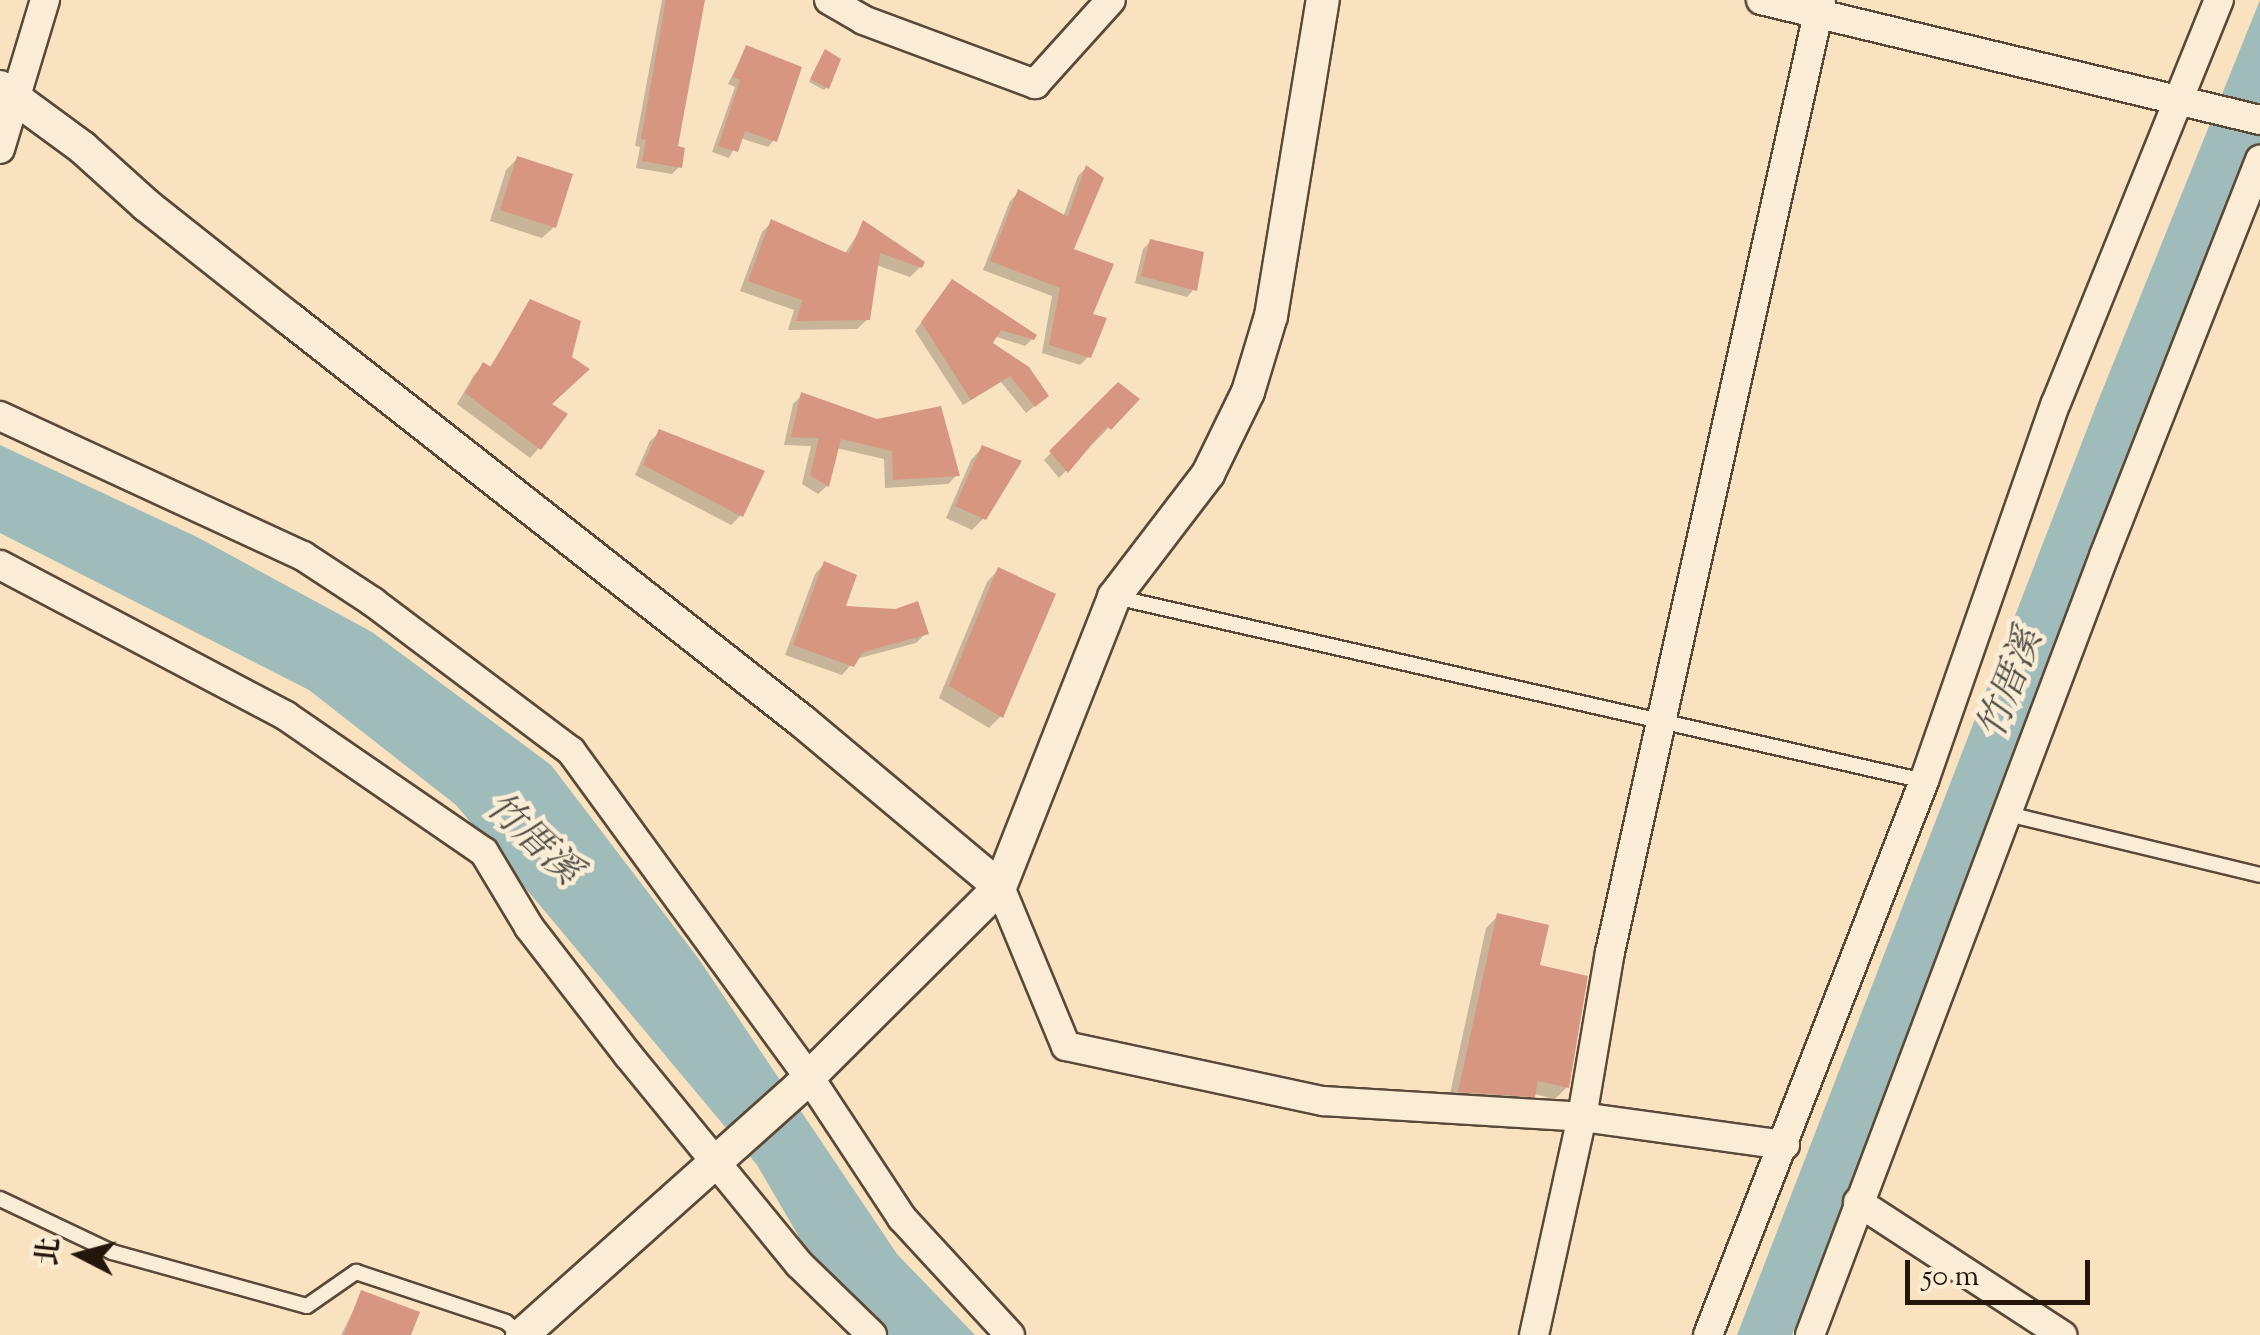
<!DOCTYPE html>
<meta charset="utf-8">
<style>
body{margin:0}
#map{position:relative;width:2260px;height:1335px;overflow:hidden;background:#f9e2c0;font-family:"Sorts Mill Goudy","Noto Serif TC",serif}
div>[style]{position:absolute}
[style*='--x']{left:calc(var(--x)*1px);top:calc(var(--y)*1px);width:calc(var(--w)*1px);rotate:calc(var(--a)*1deg)}
.water>*{inset:0;background:#a0bcba}
.shadow>*{inset:0;background:#0003}
.building>*{inset:0;background:#d69680}
.roads{filter:drop-shadow(2px 0 #5a4939) drop-shadow(-2px 0 #5a4939) drop-shadow(0 2px #5a4939) drop-shadow(0 -2px #5a4939)}
.service>*{height:14px;margin:-7px;padding:0 7px;transform-origin:7px;border-radius:7px;background:#fbecd6}
.minor>*{height:28px;margin:-14px;padding:0 14px;transform-origin:14px;border-radius:14px;background:#fbecd6}
.tertiary>*{height:32px;margin:-16px;padding:0 16px;transform-origin:16px;border-radius:16px;background:#fbecd6}
span{translate:-50% -50%;white-space:nowrap;text-align:center;line-height:1.15;-webkit-text-stroke:9px #fbecd6;paint-order:stroke}
.water-label{font-size:38px;color:#505049;font-style:italic}
.north{position:absolute;left:30px;top:1205px;width:100px;height:100px;-webkit-text-stroke:8px #fbecd6;paint-order:stroke;rotate:276deg;font-size:28px;font-weight:700;line-height:40px;text-align:center;color:#25160c}
.north::after{content:'';display:block;margin:auto;width:35px;height:45px;background:#25160c;clip-path:polygon(50% 0,100% 100%,50% 72%,0 100%)}
.scale{position:absolute;left:1905px;top:1260px;width:185px;height:45px;box-sizing:border-box;border:5px solid #25160c;border-top:0;padding-left:12px;font-size:30px;line-height:35px;white-space:nowrap;color:#25160c;-webkit-text-stroke:8px #fbecd6;paint-order:stroke}
</style>
<div id="map">
<div class="water">
<div style="clip-path:polygon(2260px 0,2260px 153px,2003px 822px,1792px 1335px,1737px 1335px,2096px 406px)"></div>
<div style="clip-path:polygon(0 445px,197px 537px,372px 632px,551px 765px,698px 958px,897px 1254px,975px 1335px,875px 1335px,823px 1278px,757px 1165px,456px 805px,309px 690px,0 533px)"></div>
</div>
<div class="shadow">
<div style="clip-path:polygon(662px 0,703px 0,675px 148px,679px 167px,672px 174px,636px 168px,640px 147px,635px 146px)"></div>
<div style="clip-path:polygon(746px 48px,774px 140px,768px 147px,740px 138px,729px 158px,712px 152px,735px 87px,728px 84px)"></div>
<div style="clip-path:polygon(823px 55px,827px 87px,824px 90px,809px 82px)"></div>
<div style="clip-path:polygon(517px 159px,554px 227px,542px 238px,490px 221px,506px 170px)"></div>
<div style="clip-path:polygon(1086px 168px,1071px 250px,1090px 315px,1089px 356px,1080px 365px,1042px 353px,1052px 296px,983px 270px,1010px 201px,1018px 193px,1063px 217px,1078px 176px)"></div>
<div style="clip-path:polygon(772px 222px,844px 255px,864px 224px,920px 267px,910px 277px,876px 265px,868px 319px,857px 329px,788px 330px,794px 310px,740px 291px,762px 232px)"></div>
<div style="clip-path:polygon(1151px 241px,1194px 289px,1187px 297px,1135px 283px,1143px 249px)"></div>
<div style="clip-path:polygon(945px 290px,1032px 339px,1025px 346px,994px 336px,990px 343px,1038px 403px,1026px 413px,1001px 382px,963px 405px,915px 331px)"></div>
<div style="clip-path:polygon(531px 302px,548px 405px,539px 448px,530px 458px,457px 404px,474px 375px,484px 365px,489px 368px)"></div>
<div style="clip-path:polygon(1118px 385px,1136px 400px,1059px 478px,1044px 460px)"></div>
<div style="clip-path:polygon(802px 395px,957px 475px,948px 484px,885px 488px,884px 459px,836px 448px,827px 486px,818px 494px,802px 484px,811px 446px,784px 445px,793px 404px)"></div>
<div style="clip-path:polygon(660px 432px,741px 515px,731px 525px,635px 475px,650px 441px)"></div>
<div style="clip-path:polygon(982px 448px,984px 518px,972px 530px,946px 518px,971px 460px)"></div>
<div style="clip-path:polygon(824px 564px,842px 609px,926px 633px,916px 643px,856px 659px,842px 675px,785px 655px,815px 574px)"></div>
<div style="clip-path:polygon(998px 570px,1001px 716px,989px 728px,939px 698px,987px 582px)"></div>
<div style="clip-path:polygon(1498px 916px,1537px 967px,1567px 1087px,1555px 1099px,1534px 1094px,1521px 1107px,1448px 1103px,1486px 928px)"></div>
<div style="clip-path:polygon(362px 1293px,408px 1335px,341px 1335px)"></div>
</div>
<div class="building">
<div style="clip-path:polygon(666px 0,705px 0,678px 146px,685px 148px,682px 168px,642px 161px,646px 140px,641px 139px)"></div>
<div style="clip-path:polygon(746px 45px,802px 67px,777px 142px,745px 131px,738px 152px,718px 146px,740px 80px,733px 77px)"></div>
<div style="clip-path:polygon(825px 49px,841px 59px,829px 89px,810px 79px)"></div>
<div style="clip-path:polygon(517px 156px,573px 174px,556px 228px,500px 210px)"></div>
<div style="clip-path:polygon(1086px 165px,1104px 178px,1074px 249px,1114px 264px,1093px 314px,1107px 318px,1091px 358px,1049px 345px,1060px 288px,990px 261px,1018px 189px,1068px 217px)"></div>
<div style="clip-path:polygon(771px 219px,849px 254px,863px 220px,925px 262px,922px 268px,880px 253px,870px 320px,796px 321px,802px 300px,748px 281px)"></div>
<div style="clip-path:polygon(1150px 239px,1204px 252px,1197px 291px,1141px 276px)"></div>
<div style="clip-path:polygon(952px 279px,1037px 335px,1034px 340px,1001px 330px,993px 343px,1029px 367px,1049px 396px,1035px 407px,1010px 376px,971px 400px,921px 322px)"></div>
<div style="clip-path:polygon(530px 299px,581px 321px,572px 357px,590px 369px,552px 404px,568px 414px,541px 450px,465px 393px,483px 362px,491px 367px)"></div>
<div style="clip-path:polygon(1118px 382px,1140px 399px,1111px 430px,1107px 426px,1068px 473px,1049px 451px)"></div>
<div style="clip-path:polygon(801px 392px,877px 419px,941px 406px,960px 476px,893px 480px,892px 451px,841px 439px,829px 487px,810px 475px,819px 438px,791px 437px)"></div>
<div style="clip-path:polygon(659px 429px,765px 471px,743px 517px,643px 465px)"></div>
<div style="clip-path:polygon(982px 445px,1022px 461px,986px 520px,955px 506px)"></div>
<div style="clip-path:polygon(824px 561px,857px 575px,846px 606px,895px 609px,918px 601px,929px 634px,863px 652px,854px 667px,793px 645px)"></div>
<div style="clip-path:polygon(998px 567px,1056px 594px,1003px 718px,949px 686px)"></div>
<div style="clip-path:polygon(1497px 913px,1549px 925px,1540px 965px,1588px 976px,1569px 1088px,1538px 1081px,1535px 1097px,1458px 1092px)"></div>
<div style="clip-path:polygon(361px 1290px,420px 1312px,411px 1335px,344px 1335px)"></div>
</div>
<div class="roads">
<div class="service">
<div style="--x:1115;--y:597;--w:830;--a:12.81"></div>
<div style="--x:2008;--y:814;--w:259;--a:13.6"></div>
<div style="--x:0;--y:1199;--w:124;--a:25.3"></div>
<div style="--x:112;--y:1252;--w:202;--a:15.5"></div>
<div style="--x:307;--y:1306;--w:60;--a:-34.8"></div>
<div style="--x:356;--y:1272;--w:158;--a:18.4"></div>
<div style="--x:506;--y:1322;--w:20;--a:41"></div>
</div>
<div class="minor">
<div style="--x:829;--y:0;--w:39;--a:30"></div>
<div style="--x:863;--y:20;--w:184;--a:20.4"></div>
<div style="--x:1035;--y:84;--w:113;--a:-47.9"></div>
<div style="--x:1761;--y:0;--w:513;--a:13.52"></div>
<div style="--x:0;--y:149;--w:156;--a:-73.2"></div>
<div style="--x:0;--y:416;--w:334;--a:24.8"></div>
<div style="--x:303;--y:556;--w:84;--a:33.3"></div>
<div style="--x:373;--y:602;--w:248;--a:37"></div>
<div style="--x:571;--y:751;--w:404;--a:53.9"></div>
<div style="--x:809;--y:1077;--w:169;--a:56.6"></div>
<div style="--x:902;--y:1218;--w:159;--a:47.3"></div>
<div style="--x:0;--y:565;--w:323;--a:27.8"></div>
<div style="--x:286;--y:716;--w:240;--a:34.5"></div>
<div style="--x:484;--y:852;--w:87;--a:59"></div>
<div style="--x:529;--y:927;--w:162;--a:52.3"></div>
<div style="--x:628;--y:1055;--w:270;--a:50.7"></div>
<div style="--x:799;--y:1264;--w:102;--a:44.2"></div>
<div style="--x:1000;--y:887;--w:172;--a:67.5"></div>
<div style="--x:1066;--y:1046;--w:263;--a:12.1"></div>
<div style="--x:1323;--y:1101;--w:259;--a:3.5"></div>
<div style="--x:1582;--y:1117;--w:205;--a:7.9"></div>
<div style="--x:1858;--y:1202;--w:244;--a:33.1"></div>
<div style="--x:1534;--y:1335;--w:223;--a:-77.6"></div>
<div style="--x:1582;--y:1117;--w:167;--a:-80.4"></div>
<div style="--x:1610;--y:952;--w:975;--a:-77.5"></div>
<div style="--x:1708;--y:1335;--w:595;--a:-68.7"></div>
<div style="--x:1924;--y:781;--w:400;--a:-70.8"></div>
<div style="--x:2056;--y:403;--w:435;--a:-68"></div>
<div style="--x:1810;--y:1335;--w:833;--a:-69.32"></div>
<div style="--x:2104;--y:556;--w:426;--a:-68.5"></div>
</div>
<div class="tertiary">
<div style="--x:0;--y:87;--w:103;--a:36.3"></div>
<div style="--x:83;--y:148;--w:85;--a:42.1"></div>
<div style="--x:146;--y:205;--w:184;--a:38.4"></div>
<div style="--x:290;--y:319;--w:651;--a:38.14"></div>
<div style="--x:802;--y:721;--w:258;--a:40"></div>
<div style="--x:522;--y:1335;--w:370;--a:-41.8"></div>
<div style="--x:798;--y:1088;--w:285;--a:-44.9"></div>
<div style="--x:1000;--y:887;--w:312;--a:-68.5"></div>
<div style="--x:1114;--y:597;--w:155;--a:-52.6"></div>
<div style="--x:1208;--y:474;--w:91;--a:-64"></div>
<div style="--x:1248;--y:392;--w:79;--a:-73.2"></div>
<div style="--x:1271;--y:316;--w:320;--a:-80.7"></div>
</div>
</div>
<div class="water-label">
<span style="left:2013px;top:685px;rotate:-69deg">竹厝溪</span>
<span style="left:531px;top:841px;rotate:43deg">竹厝溪</span>
</div>
<div class="north">北</div>
<div class="scale">50 m</div>
</div>
